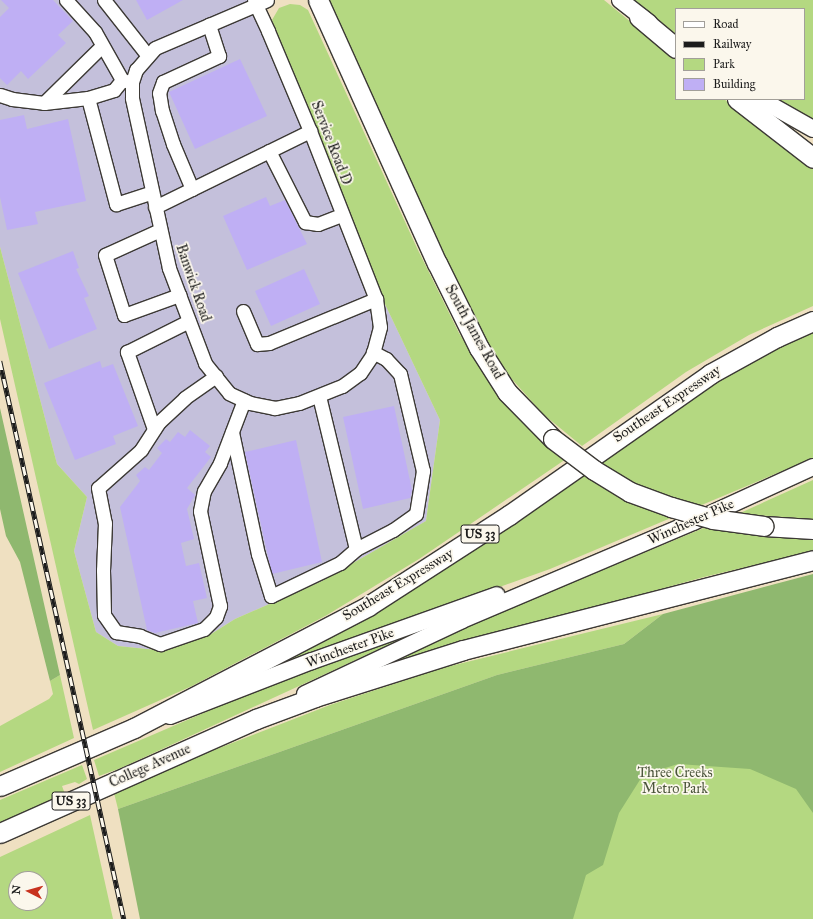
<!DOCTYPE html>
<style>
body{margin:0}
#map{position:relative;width:813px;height:919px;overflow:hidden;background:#efe0c1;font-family:"IM FELL Great Primer",serif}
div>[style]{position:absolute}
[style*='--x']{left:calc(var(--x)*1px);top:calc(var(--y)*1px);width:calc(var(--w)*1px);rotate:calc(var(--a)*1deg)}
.industrial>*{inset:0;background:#c4c0db}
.green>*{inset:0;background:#b4d881}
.forest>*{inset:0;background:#8fb86f}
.building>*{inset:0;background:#bfaff4}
.roads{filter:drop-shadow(1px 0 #3c3935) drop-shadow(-1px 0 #3c3935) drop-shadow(0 1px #3c3935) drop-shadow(0 -1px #3c3935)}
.minor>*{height:13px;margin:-6.5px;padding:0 6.5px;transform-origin:6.5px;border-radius:6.5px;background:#fff}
.major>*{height:16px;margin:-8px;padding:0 8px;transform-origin:8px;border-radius:8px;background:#fff}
.highway>*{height:19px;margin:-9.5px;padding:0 9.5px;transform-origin:9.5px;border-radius:9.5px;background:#fff}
.rail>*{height:4.5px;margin-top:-2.25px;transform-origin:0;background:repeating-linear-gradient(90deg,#fbf7ec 0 9px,#1c1c1c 0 18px);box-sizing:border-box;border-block:1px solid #1c1c1c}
.bridges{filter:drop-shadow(1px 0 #3c3935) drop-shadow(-1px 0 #3c3935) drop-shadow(0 1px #3c3935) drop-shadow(0 -1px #3c3935)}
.highway-bridge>*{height:19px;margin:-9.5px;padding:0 9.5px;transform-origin:9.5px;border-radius:9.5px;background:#fff}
span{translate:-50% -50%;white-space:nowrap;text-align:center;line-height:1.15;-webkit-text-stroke:3.5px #fbf7ec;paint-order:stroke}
.shield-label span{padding:1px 3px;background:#fbf7ec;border:1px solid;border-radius:3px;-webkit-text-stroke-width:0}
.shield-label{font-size:13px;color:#1c1c1c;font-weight:700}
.street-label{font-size:14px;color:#1c1c1c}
.park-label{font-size:14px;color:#4a543a}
.legend{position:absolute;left:675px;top:8px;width:130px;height:92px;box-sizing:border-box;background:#fbf7ec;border:1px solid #a29f99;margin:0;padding:5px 7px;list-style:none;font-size:12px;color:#1c1c1c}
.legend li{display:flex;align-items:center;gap:8px;height:20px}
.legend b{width:20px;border:1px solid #a29f99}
.north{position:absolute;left:8px;top:871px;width:40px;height:40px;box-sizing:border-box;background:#fbf7ec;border:1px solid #a29f99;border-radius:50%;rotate:276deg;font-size:11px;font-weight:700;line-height:16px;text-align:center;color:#1c1c1c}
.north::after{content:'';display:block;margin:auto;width:14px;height:18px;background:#c8321e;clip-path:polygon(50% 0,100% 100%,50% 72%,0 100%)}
</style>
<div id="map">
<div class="industrial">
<div style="clip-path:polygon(0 0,263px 0,384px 302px,440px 420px,426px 521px,322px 581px,235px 619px,208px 636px,156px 650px,118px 646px,96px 632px,74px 551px,87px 497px,57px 464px,0 247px)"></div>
</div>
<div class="green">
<div style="clip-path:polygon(329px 0,604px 0,676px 59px,676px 99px,724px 99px,813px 167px,813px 306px,749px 335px,686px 372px,582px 446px,543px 414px,501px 367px,480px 334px,410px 190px)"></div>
<div style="clip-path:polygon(634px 0,813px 0,813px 124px,768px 99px,804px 99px,804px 9px,676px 9px,676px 34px)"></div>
<div style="clip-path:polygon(290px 4px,300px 5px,308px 10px,417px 248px,459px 333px,477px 362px,503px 400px,566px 459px,419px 559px,327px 615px,192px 686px,93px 730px,0 319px,0 247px,57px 464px,87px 497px,74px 551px,96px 632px,118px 646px,156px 650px,208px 636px,235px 619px,322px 581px,426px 521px,440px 420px,384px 302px,272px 20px,279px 8px)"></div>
<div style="clip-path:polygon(813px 329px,813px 458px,550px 569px,270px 669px,344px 629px,726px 372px)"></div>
<div style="clip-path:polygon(813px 480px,813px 519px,738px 514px)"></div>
<div style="clip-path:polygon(706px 527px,760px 536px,813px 538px,813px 551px,704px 577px,388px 664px,387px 662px,466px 627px)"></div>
<div style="clip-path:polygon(813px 606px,813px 919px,172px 919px)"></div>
<div style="clip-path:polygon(663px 614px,624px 644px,497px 675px,118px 809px,114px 793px,214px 750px,330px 705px,442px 668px)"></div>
<div style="clip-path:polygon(410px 635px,121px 768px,99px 776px,94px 760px,299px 672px)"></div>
<div style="clip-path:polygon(60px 675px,74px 738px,0 772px,0 726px,49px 699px,53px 694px,50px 681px)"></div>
<div style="clip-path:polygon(82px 765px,87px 779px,79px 784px,75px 782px,62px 786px,65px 794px,0 823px,0 800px)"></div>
<div style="clip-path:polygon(evenodd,90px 815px,113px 919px,0 919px,0 857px,90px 815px,16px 879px,40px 879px,40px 903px,16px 903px,16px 879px)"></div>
</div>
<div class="forest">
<div style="clip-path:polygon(0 408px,60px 675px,50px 681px,20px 562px,6px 536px,0 509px)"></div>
<div style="clip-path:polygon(813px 574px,813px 813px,796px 789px,750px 769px,678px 764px,643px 775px,619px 813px,603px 865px,586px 875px,573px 919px,140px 919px,118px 809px,497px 675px,624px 644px,663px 614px)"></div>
</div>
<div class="building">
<div style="clip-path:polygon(1px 0,53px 0,73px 21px,58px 35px,66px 43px,28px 79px,21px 71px,7px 85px,0 78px,0 17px,9px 8px)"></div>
<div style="clip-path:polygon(136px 0,183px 0,147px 20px)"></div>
<div style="clip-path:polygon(240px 59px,267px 116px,195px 149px,169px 92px)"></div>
<div style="clip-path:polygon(24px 115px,27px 129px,68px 119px,86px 201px,35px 212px,38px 224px,7px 230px,0 197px,0 120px)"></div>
<div style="clip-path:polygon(266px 197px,270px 206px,285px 200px,307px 244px,247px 270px,223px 216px)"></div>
<div style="clip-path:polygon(73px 251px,79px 268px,76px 269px,89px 296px,84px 298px,97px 329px,49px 349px,18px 273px)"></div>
<div style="clip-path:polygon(304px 269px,320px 304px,271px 326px,255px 291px)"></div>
<div style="clip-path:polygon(100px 361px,102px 368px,113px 364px,138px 426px,113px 436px,116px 444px,75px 460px,44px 383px)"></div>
<div style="clip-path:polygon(394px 406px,412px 490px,410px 498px,363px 509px,343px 417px)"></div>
<div style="clip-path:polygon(190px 430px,210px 446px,205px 452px,211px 457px,187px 488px,195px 495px,187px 509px,194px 539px,181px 543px,186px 566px,199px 563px,207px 598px,193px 601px,198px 623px,155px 633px,147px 630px,120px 507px,140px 481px,136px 475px,145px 467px,149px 470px,162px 453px,157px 448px,166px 439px,170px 442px,178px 432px,185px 437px)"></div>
<div style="clip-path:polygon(296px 440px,322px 562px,272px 574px,245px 452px)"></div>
</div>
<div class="roads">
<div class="minor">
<div style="--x:66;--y:0;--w:43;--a:47.8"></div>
<div style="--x:95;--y:32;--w:55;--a:60.6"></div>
<div style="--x:122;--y:80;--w:8;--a:14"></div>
<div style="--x:104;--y:0;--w:71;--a:51.8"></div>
<div style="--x:254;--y:0;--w:5;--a:68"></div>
<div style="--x:256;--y:5;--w:29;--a:65"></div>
<div style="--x:268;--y:31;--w:108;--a:67.2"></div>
<div style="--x:310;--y:131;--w:180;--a:68.6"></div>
<div style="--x:376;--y:299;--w:28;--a:82"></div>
<div style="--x:380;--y:327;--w:28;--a:105"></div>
<div style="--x:373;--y:354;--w:23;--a:124"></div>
<div style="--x:360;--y:373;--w:22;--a:144"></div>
<div style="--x:342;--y:386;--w:46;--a:158.4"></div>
<div style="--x:299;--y:403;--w:25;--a:168"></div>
<div style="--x:275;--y:408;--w:25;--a:-169"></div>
<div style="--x:250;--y:403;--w:23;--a:-155"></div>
<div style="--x:229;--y:393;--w:38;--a:-129"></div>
<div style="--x:205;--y:363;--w:102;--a:-110.8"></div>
<div style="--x:169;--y:268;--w:174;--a:-102.3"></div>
<div style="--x:132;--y:98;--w:16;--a:-90"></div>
<div style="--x:132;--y:82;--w:13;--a:-72"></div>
<div style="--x:136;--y:70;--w:29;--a:-49"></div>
<div style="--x:155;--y:48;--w:110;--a:-23.1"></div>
<div style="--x:256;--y:5;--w:12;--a:-24"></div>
<div style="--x:0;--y:95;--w:13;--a:18"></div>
<div style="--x:12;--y:99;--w:32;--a:7"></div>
<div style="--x:44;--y:103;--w:44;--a:-6.5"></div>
<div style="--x:88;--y:98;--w:27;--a:-17"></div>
<div style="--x:114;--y:90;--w:13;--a:-51"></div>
<div style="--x:88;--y:98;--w:110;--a:75.2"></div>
<div style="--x:116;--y:204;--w:38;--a:-18"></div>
<div style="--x:44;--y:103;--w:81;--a:-44.5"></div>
<div style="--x:269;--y:151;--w:80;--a:63.1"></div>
<div style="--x:305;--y:222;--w:13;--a:9"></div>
<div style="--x:318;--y:224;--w:26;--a:-21"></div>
<div style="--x:192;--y:189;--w:49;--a:-112.9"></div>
<div style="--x:173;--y:144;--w:35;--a:-108"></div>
<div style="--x:162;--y:111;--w:18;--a:-99"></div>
<div style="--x:159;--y:93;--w:12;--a:-70"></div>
<div style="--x:163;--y:82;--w:62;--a:-24.9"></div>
<div style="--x:219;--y:56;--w:33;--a:-108"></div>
<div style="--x:155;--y:207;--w:173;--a:-26.1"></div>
<div style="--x:160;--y:230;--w:60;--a:155.6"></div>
<div style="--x:105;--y:255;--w:63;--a:72.4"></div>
<div style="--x:124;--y:315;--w:59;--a:-20"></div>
<div style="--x:243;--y:311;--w:36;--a:67"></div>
<div style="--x:257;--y:344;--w:12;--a:-5"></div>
<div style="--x:269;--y:343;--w:116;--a:-22.4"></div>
<div style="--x:216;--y:376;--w:38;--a:145"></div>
<div style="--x:185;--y:398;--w:35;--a:137"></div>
<div style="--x:159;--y:422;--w:33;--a:123"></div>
<div style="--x:141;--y:450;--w:57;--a:138.5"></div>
<div style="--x:98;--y:488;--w:36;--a:79"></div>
<div style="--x:105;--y:523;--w:47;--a:92.4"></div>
<div style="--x:103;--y:570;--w:45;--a:88.7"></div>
<div style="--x:104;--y:615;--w:21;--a:55"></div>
<div style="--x:116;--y:632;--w:24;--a:9"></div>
<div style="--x:140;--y:636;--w:22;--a:22"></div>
<div style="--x:160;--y:644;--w:46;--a:-18.8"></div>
<div style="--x:204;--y:629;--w:17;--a:-45"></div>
<div style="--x:216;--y:617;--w:12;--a:-70"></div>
<div style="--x:220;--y:606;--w:97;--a:-101.9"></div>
<div style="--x:200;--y:511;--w:20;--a:-79"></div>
<div style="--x:204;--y:491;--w:32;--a:-60"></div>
<div style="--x:220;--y:463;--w:67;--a:-69.1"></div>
<div style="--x:319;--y:396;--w:157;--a:76.4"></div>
<div style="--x:356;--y:549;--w:42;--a:-27.2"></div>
<div style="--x:393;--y:530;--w:28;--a:-35"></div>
<div style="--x:416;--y:514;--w:44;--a:-80.8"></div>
<div style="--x:423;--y:471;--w:100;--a:-103.3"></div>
<div style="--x:400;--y:374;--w:21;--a:-133"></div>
<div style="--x:386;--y:359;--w:15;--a:-152"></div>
<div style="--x:154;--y:429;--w:82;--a:-109.3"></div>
<div style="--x:127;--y:352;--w:69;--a:-26.6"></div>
<div style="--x:232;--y:432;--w:125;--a:78"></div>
<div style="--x:258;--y:554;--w:44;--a:72.8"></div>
<div style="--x:271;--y:596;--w:76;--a:-25.6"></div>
<div style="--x:340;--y:563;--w:21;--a:-41"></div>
</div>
<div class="major">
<div style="--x:620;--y:0;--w:37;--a:38"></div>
<div style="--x:760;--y:99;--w:61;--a:29.5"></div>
<div style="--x:305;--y:694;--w:174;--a:-25.2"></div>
<div style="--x:462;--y:620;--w:251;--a:-23"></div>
<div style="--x:693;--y:522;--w:132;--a:-24.6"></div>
<div style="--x:170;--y:716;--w:152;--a:-21.2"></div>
<div style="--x:312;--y:661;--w:196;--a:-19.6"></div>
</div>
<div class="highway">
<div style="--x:318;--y:0;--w:289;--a:65.7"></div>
<div style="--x:437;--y:263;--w:95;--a:63.7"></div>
<div style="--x:479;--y:348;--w:52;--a:57.5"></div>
<div style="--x:507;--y:392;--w:66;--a:45.6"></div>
<div style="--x:639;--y:17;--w:48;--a:40"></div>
<div style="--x:737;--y:99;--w:96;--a:37.8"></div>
<div style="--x:764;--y:526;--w:49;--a:3.5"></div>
<div style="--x:0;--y:786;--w:146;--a:-23.4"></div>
<div style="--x:134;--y:728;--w:264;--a:-27.5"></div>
<div style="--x:368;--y:606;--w:168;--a:-32.8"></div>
<div style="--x:509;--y:515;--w:246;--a:-35"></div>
<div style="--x:710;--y:374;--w:77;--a:-28.9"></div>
<div style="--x:777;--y:337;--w:39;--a:-24"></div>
<div style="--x:0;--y:833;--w:280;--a:-24"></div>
<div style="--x:256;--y:719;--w:63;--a:-20.4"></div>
<div style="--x:315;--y:697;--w:155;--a:-17.6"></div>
<div style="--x:463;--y:650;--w:361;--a:-14.4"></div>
</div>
</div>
<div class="rail">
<div style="--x:0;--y:361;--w:572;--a:77.47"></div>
</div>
<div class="bridges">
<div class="highway-bridge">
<div style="--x:553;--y:439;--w:51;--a:37.1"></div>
<div style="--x:594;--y:470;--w:42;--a:31.4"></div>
<div style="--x:630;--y:492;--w:44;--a:20.1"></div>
<div style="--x:671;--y:507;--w:44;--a:15.9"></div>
<div style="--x:713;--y:519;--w:51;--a:7.8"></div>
</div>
</div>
<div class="shield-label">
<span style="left:480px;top:534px">US 33</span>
<span style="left:71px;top:801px">US 33</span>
</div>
<div class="street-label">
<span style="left:331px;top:143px;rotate:69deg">Service Road D</span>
<span style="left:193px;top:283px;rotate:71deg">Banwick Road</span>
<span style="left:474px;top:332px;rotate:61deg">South James Road</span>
<span style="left:667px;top:404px;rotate:-34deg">Southeast Expressway</span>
<span style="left:691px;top:522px;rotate:-24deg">Winchester Pike</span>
<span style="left:398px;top:585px;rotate:-31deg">Southeast Expressway</span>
<span style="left:350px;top:648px;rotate:-20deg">Winchester Pike</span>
<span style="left:150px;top:766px;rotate:-24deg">College Avenue</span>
</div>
<div class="park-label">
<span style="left:675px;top:781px">Three Creeks<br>Metro Park</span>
</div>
<ul class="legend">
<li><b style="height:5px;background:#fff"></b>Road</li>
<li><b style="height:5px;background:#1c1c1c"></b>Railway</li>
<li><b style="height:11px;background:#b4d881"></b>Park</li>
<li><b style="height:11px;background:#bfaff4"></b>Building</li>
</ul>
<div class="north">N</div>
</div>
